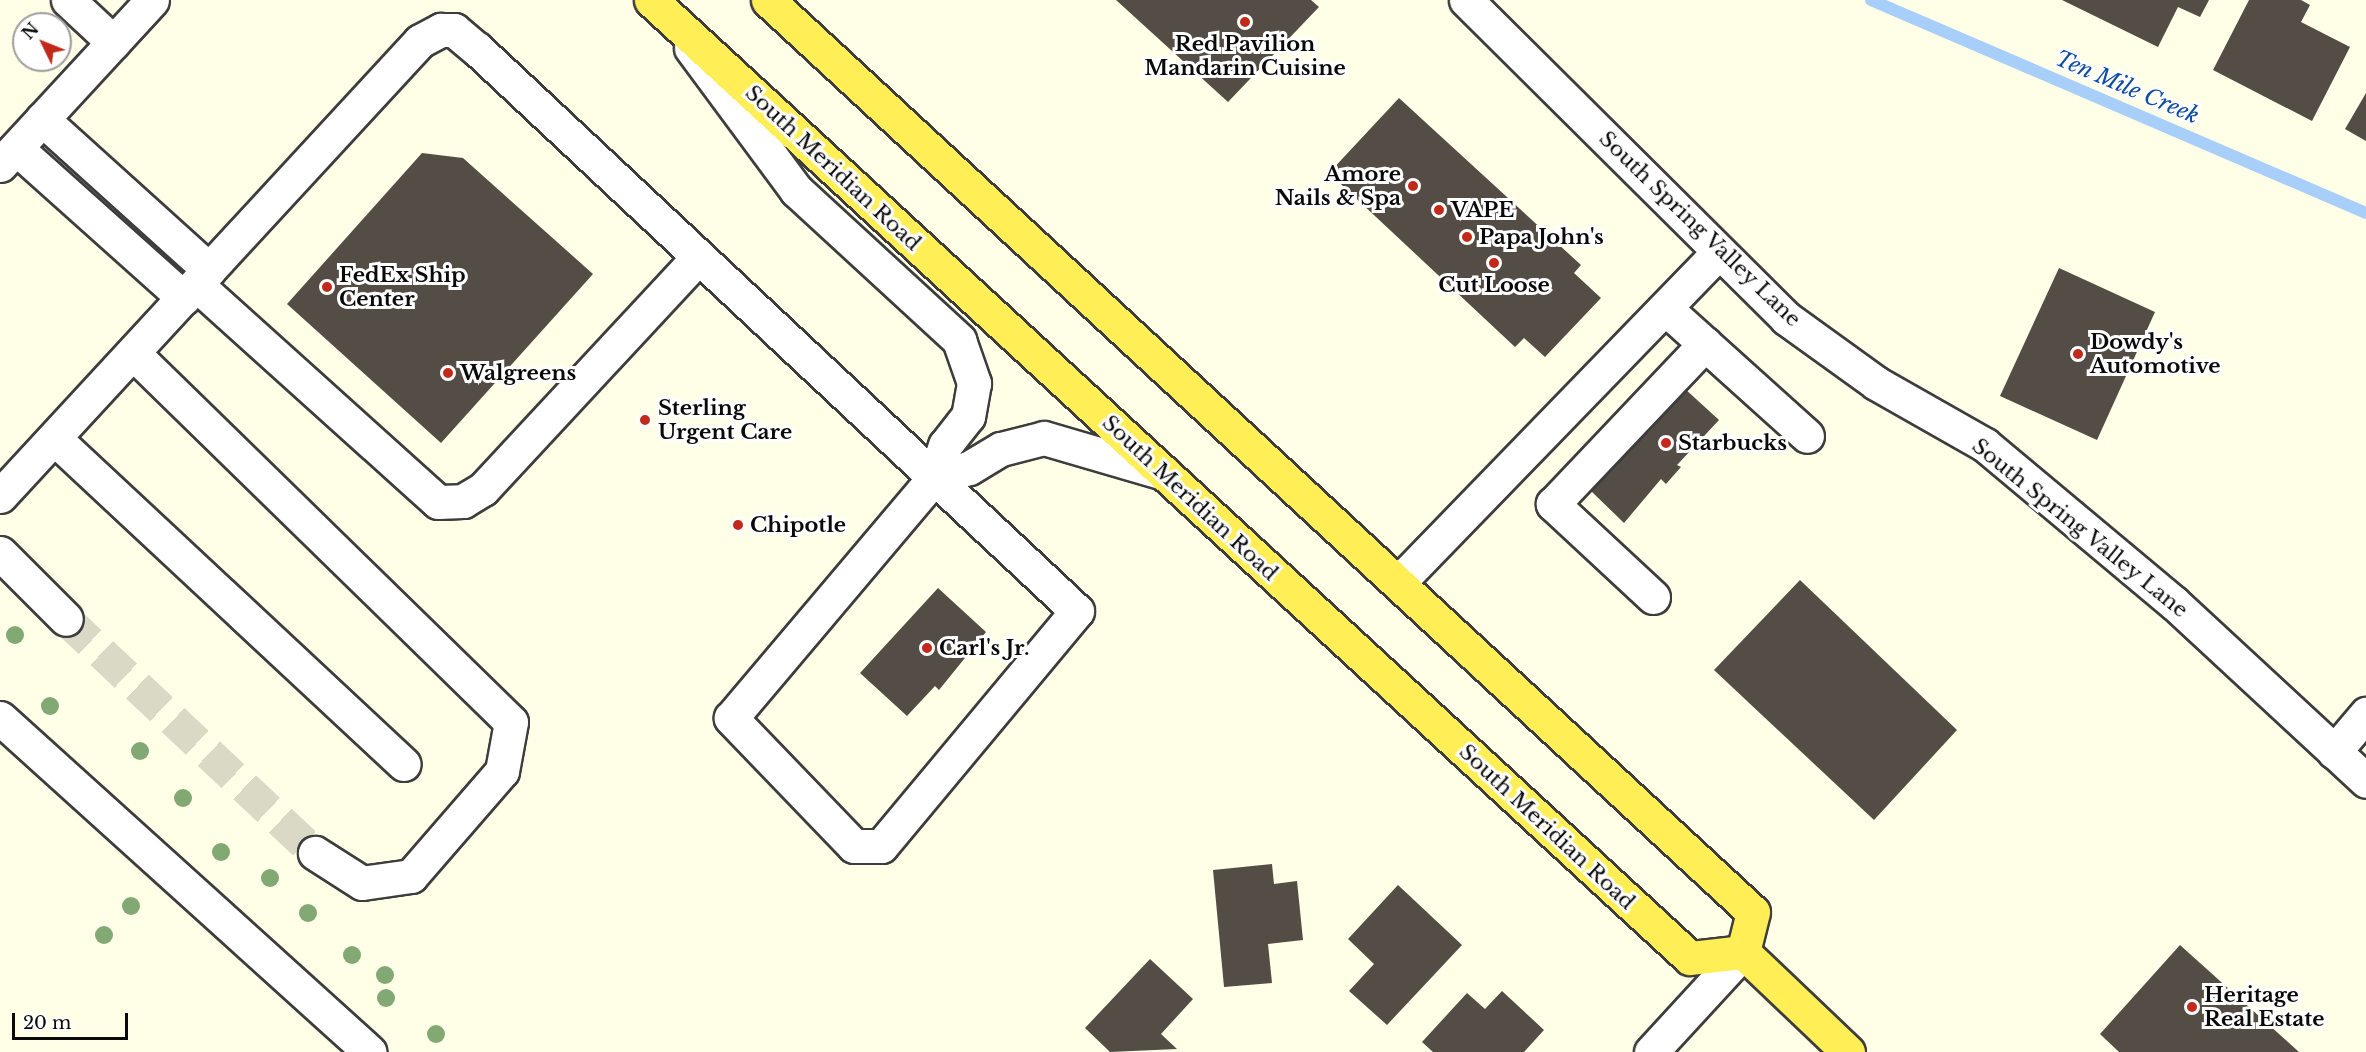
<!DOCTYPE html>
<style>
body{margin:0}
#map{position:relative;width:2366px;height:1052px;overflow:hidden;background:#fffee6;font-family:"Libre Baskerville",serif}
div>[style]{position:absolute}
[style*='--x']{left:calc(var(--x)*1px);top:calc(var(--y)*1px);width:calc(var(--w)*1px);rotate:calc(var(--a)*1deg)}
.stream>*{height:12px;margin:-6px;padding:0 6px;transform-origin:6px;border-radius:6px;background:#a7cffa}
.building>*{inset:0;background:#534d46}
.minor-tunnel>*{height:33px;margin-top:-16.5px;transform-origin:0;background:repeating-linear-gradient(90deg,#dad9c5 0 33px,transparent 0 49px)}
.roads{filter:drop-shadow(2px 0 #3d3d3d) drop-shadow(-2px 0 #3d3d3d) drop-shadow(0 2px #3d3d3d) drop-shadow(0 -2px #3d3d3d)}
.minor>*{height:33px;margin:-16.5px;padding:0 16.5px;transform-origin:16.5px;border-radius:16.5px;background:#fff}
.major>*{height:33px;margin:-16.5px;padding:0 16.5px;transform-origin:16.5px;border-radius:16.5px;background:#ffee56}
.trees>*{width:18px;height:18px;margin:-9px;border-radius:50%;background:#82a974}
.dots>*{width:16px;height:16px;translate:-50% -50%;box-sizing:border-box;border:3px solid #fff;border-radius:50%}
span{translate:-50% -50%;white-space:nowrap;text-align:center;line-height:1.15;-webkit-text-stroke:6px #fff;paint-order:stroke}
.poi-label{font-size:21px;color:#0a0a0a;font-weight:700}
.right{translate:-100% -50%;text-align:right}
.left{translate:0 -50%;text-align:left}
.street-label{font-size:21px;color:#0a0a0a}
.water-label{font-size:22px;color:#0d4ca2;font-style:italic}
.north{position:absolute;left:12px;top:12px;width:60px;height:60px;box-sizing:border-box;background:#fff;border:2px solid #9d9d9d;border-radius:50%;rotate:313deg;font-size:16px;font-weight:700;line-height:24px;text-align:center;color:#0a0a0a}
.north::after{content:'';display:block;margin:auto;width:21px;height:27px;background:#c12a1a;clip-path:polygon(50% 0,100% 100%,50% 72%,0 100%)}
.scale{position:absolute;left:12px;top:1013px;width:116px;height:27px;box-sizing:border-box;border:3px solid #0a0a0a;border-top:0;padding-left:8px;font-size:18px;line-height:21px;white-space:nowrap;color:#0a0a0a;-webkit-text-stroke:4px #fff;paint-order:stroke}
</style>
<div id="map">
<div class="stream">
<div style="--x:1871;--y:0;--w:539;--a:23.28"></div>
</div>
<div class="building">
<div style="clip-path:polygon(1116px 0,1311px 0,1319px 7px,1228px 102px)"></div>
<div style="clip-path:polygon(2062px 0,2209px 0,2200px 17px,2178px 7px,2158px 47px)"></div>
<div style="clip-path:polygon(2249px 0,2301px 0,2310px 5px,2301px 22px,2350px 47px,2312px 121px,2213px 70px)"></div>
<div style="clip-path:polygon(2366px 93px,2366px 141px,2345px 129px)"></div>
<div style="clip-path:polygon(1399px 98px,1581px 265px,1574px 273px,1601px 298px,1545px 357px,1524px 338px,1515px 347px,1329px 173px)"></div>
<div style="clip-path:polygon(422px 153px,463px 158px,593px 274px,441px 443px,287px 304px)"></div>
<div style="clip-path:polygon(2059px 268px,2155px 312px,2097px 440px,2000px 396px)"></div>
<div style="clip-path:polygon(1684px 388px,1719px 420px,1677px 465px,1681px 467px,1666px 484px,1661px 479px,1624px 523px,1590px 490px)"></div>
<div style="clip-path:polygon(1800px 580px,1957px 730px,1874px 820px,1714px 670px)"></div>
<div style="clip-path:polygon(938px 588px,986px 632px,939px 690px,935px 686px,907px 716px,860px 673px)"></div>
<div style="clip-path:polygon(1272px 864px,1274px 884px,1297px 881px,1303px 940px,1268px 944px,1272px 983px,1224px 987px,1213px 870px)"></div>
<div style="clip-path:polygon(1398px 885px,1462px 945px,1387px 1025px,1349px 991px,1374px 964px,1348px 939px)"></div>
<div style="clip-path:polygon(2180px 945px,2299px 1052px,2119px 1052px,2100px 1034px)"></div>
<div style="clip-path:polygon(1150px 959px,1193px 999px,1161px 1034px,1177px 1049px,1110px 1052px,1085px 1028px)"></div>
<div style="clip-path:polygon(1502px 991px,1544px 1030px,1524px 1052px,1433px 1052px,1422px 1042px,1467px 993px,1485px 1009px)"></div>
</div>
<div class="minor-tunnel">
<div style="--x:66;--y:619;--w:342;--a:43.2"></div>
</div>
<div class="roads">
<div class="minor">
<div style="--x:68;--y:0;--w:62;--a:43"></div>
<div style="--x:1466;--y:0;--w:451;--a:44.8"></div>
<div style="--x:1786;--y:318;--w:111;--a:35.8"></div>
<div style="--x:1876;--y:383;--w:125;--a:29.6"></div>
<div style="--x:1985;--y:445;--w:245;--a:39.9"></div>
<div style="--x:2173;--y:602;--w:263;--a:42.8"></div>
<div style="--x:691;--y:48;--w:177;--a:53.5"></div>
<div style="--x:796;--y:190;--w:222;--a:42.6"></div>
<div style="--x:959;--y:340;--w:46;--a:70.8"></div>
<div style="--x:974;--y:383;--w:34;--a:100"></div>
<div style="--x:968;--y:416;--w:37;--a:128"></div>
<div style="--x:945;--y:445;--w:35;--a:108"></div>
<div style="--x:934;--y:478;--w:36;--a:-16"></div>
<div style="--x:969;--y:468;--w:37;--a:-31"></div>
<div style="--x:1001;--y:449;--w:44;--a:-14.3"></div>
<div style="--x:1044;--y:438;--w:125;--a:16.3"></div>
<div style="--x:42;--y:119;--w:225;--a:42.1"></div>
<div style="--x:16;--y:148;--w:225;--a:41.8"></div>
<div style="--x:0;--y:165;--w:224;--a:-47.3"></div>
<div style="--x:197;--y:285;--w:324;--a:42"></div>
<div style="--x:438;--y:502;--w:25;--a:-2"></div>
<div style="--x:463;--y:501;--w:23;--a:-31"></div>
<div style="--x:483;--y:489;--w:316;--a:-47.1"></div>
<div style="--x:1665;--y:308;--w:191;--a:42"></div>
<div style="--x:133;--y:353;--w:528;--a:44.31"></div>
<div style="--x:511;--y:722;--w:50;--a:100.4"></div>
<div style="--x:502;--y:771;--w:139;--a:130.9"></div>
<div style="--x:411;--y:876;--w:49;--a:171.9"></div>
<div style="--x:362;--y:883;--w:56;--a:-147.4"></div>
<div style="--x:54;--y:438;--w:478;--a:43"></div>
<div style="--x:0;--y:496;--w:619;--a:-47.29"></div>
<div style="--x:420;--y:41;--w:24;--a:-28"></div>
<div style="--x:441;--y:30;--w:13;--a:0"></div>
<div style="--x:454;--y:30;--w:30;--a:40"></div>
<div style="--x:477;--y:49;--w:822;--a:43.13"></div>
<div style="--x:1077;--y:611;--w:306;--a:129.8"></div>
<div style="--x:881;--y:846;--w:27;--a:180"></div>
<div style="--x:854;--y:846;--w:178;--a:-133.9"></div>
<div style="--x:731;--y:718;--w:314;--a:-49.8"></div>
<div style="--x:0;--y:553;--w:93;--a:45"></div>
<div style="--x:1398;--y:583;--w:461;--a:-45.9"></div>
<div style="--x:1653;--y:597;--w:137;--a:-137.1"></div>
<div style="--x:1553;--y:504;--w:221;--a:-46.5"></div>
<div style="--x:0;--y:718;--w:498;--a:42.1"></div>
<div style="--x:2334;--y:752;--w:50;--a:-49.9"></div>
<div style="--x:1651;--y:1052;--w:136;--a:-47.4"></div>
</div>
<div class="major">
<div style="--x:651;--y:0;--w:1413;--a:42.68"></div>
<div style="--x:1690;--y:958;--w:53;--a:-6.5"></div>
<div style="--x:768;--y:0;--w:1342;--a:42.8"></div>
<div style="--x:1753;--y:912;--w:41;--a:104"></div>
<div style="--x:1743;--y:952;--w:145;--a:43.6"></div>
</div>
</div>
<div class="trees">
<div style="left:15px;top:635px"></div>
<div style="left:50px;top:706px"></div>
<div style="left:140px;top:751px"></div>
<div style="left:183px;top:798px"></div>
<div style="left:221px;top:852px"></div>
<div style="left:270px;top:878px"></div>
<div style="left:131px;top:906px"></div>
<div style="left:308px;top:913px"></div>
<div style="left:104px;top:935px"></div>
<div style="left:352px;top:955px"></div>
<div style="left:385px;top:975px"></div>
<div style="left:386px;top:998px"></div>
<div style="left:436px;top:1034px"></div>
</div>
<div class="dots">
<div style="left:1245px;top:22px;background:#c12a1a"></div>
<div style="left:1413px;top:186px;background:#c12a1a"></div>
<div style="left:1439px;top:210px;background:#c12a1a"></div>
<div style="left:1467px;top:237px;background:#c12a1a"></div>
<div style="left:1494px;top:263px;background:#c12a1a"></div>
<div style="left:327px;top:287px;background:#c12a1a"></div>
<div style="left:2078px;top:354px;background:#c12a1a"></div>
<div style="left:448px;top:373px;background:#c12a1a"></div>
<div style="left:645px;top:420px;background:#c12a1a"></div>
<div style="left:1666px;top:443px;background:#c12a1a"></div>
<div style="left:738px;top:525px;background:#c12a1a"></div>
<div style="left:927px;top:648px;background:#c12a1a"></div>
<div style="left:2192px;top:1007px;background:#c12a1a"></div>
</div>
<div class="poi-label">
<span style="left:1245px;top:56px">Red Pavilion<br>Mandarin Cuisine</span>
<span class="right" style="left:1401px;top:186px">Amore<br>Nails &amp; Spa</span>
<span class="left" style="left:1451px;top:210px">VAPE</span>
<span class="left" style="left:1479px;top:237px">Papa John's</span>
<span class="left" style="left:339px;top:287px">FedEx Ship<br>Center</span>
<span style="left:1494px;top:285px">Cut Loose</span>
<span class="left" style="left:2090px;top:354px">Dowdy's<br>Automotive</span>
<span class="left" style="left:460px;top:373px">Walgreens</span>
<span class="left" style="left:658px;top:420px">Sterling<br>Urgent Care</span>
<span class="left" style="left:1678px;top:443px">Starbucks</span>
<span class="left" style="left:750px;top:525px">Chipotle</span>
<span class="left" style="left:939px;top:648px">Carl's Jr.</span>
<span class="left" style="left:2204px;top:1007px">Heritage<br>Real Estate</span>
</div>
<div class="street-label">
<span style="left:833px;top:168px;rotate:43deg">South Meridian Road</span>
<span style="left:1700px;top:229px;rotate:44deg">South Spring Valley Lane</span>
<span style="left:1190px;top:498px;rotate:43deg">South Meridian Road</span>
<span style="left:2080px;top:528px;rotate:39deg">South Spring Valley Lane</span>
<span style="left:1547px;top:827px;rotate:43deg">South Meridian Road</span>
</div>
<div class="water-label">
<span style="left:2127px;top:87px;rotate:23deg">Ten Mile Creek</span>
</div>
<div class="north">N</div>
<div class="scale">20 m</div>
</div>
